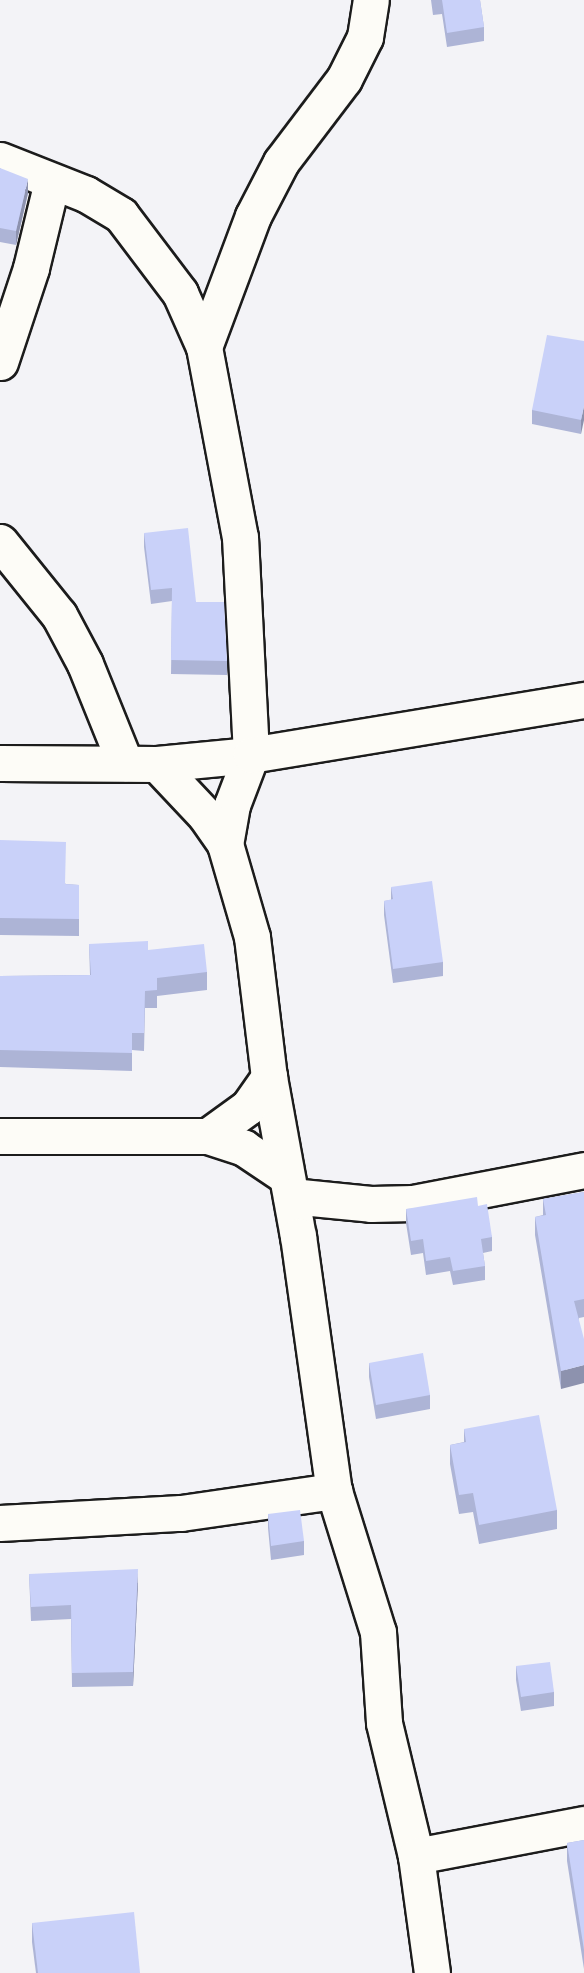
<!DOCTYPE html>
<style>
body{margin:0}
#map{position:relative;width:584px;height:1973px;overflow:hidden;background:#f3f3f7;font-family:Pangolin,sans-serif}
div>[style]{position:absolute}
[style*='--x']{left:calc(var(--x)*1px);top:calc(var(--y)*1px);width:calc(var(--w)*1px);rotate:calc(var(--a)*1deg)}
.roads{filter:drop-shadow(2px 0 #1c1c1c) drop-shadow(-2px 0 #1c1c1c) drop-shadow(0 2px #1c1c1c) drop-shadow(0 -2px #1c1c1c)}
.minor>*{height:35px;margin:-17.5px;padding:0 17.5px;transform-origin:17.5px;border-radius:17.5px;background:#fdfcf7}
.wall>*{inset:0;background:#adb4d6}
.shaded-wall>*{inset:0;background:#8d92ae}
.building>*{inset:0;background:#c9d1f9}
span{translate:-50% -50%;white-space:nowrap;text-align:center;line-height:1.15;-webkit-text-stroke:5px #fdfcf7;paint-order:stroke}
</style>
<div id="map">
<div class="roads">
<div class="minor">
<div style="--x:0;--y:160;--w:92;--a:21.6"></div>
<div style="--x:86;--y:194;--w:41;--a:31"></div>
<div style="--x:121;--y:215;--w:98;--a:52.9"></div>
<div style="--x:180;--y:293;--w:59;--a:66"></div>
<div style="--x:204;--y:347;--w:193;--a:79.3"></div>
<div style="--x:240;--y:537;--w:218;--a:87.1"></div>
<div style="--x:251;--y:755;--w:53;--a:110.8"></div>
<div style="--x:232;--y:805;--w:40;--a:100"></div>
<div style="--x:204;--y:347;--w:140;--a:-69.5"></div>
<div style="--x:253;--y:216;--w:61;--a:-62.6"></div>
<div style="--x:281;--y:162;--w:104;--a:-52.8"></div>
<div style="--x:344;--y:79;--w:47;--a:-63.4"></div>
<div style="--x:365;--y:37;--w:37;--a:-81"></div>
<div style="--x:0;--y:362;--w:99;--a:-71.7"></div>
<div style="--x:31;--y:268;--w:89;--a:-76.4"></div>
<div style="--x:0;--y:542;--w:94;--a:51.1"></div>
<div style="--x:59;--y:615;--w:55;--a:62"></div>
<div style="--x:85;--y:664;--w:107;--a:68"></div>
<div style="--x:0;--y:763;--w:157;--a:0.4"></div>
<div style="--x:157;--y:764;--w:94;--a:-5.5"></div>
<div style="--x:251;--y:755;--w:338;--a:-9.4"></div>
<div style="--x:157;--y:764;--w:70;--a:46.7"></div>
<div style="--x:205;--y:815;--w:35;--a:55"></div>
<div style="--x:225;--y:844;--w:97;--a:73.8"></div>
<div style="--x:252;--y:937;--w:141;--a:83.1"></div>
<div style="--x:269;--y:1077;--w:162;--a:79.7"></div>
<div style="--x:298;--y:1236;--w:258;--a:82"></div>
<div style="--x:334;--y:1491;--w:148;--a:72.7"></div>
<div style="--x:378;--y:1632;--w:91;--a:86.2"></div>
<div style="--x:384;--y:1723;--w:137;--a:76.5"></div>
<div style="--x:416;--y:1856;--w:118;--a:82.2"></div>
<div style="--x:0;--y:1136;--w:208;--a:0"></div>
<div style="--x:208;--y:1136;--w:38;--a:18"></div>
<div style="--x:244;--y:1148;--w:47;--a:33.7"></div>
<div style="--x:208;--y:1136;--w:49;--a:-35.9"></div>
<div style="--x:248;--y:1107;--w:37;--a:-55"></div>
<div style="--x:291;--y:1196;--w:80;--a:5.7"></div>
<div style="--x:371;--y:1204;--w:42;--a:-1.4"></div>
<div style="--x:413;--y:1203;--w:174;--a:-10.9"></div>
<div style="--x:0;--y:1523;--w:181;--a:-3.2"></div>
<div style="--x:181;--y:1513;--w:155;--a:-8.2"></div>
<div style="--x:416;--y:1856;--w:171;--a:-10.8"></div>
</div>
</div>
<div class="wall">
<div style="clip-path:polygon(431px 0,480px 0,484px 27px,484px 41px,447px 47px,442px 14px,433px 15px)"></div>
<div style="clip-path:polygon(0 168px,28px 193px,16px 245px,0 242px)"></div>
<div style="clip-path:polygon(584px 341px,581px 434px,532px 424px,532px 410px)"></div>
<div style="clip-path:polygon(144px 533px,196px 602px,227px 661px,227px 675px,171px 674px,172px 601px,151px 604px,144px 547px)"></div>
<div style="clip-path:polygon(0 840px,66px 884px,79px 885px,79px 936px,0 935px)"></div>
<div style="clip-path:polygon(391px 887px,443px 962px,443px 976px,393px 983px,384px 915px,384px 901px,391px 900px)"></div>
<div style="clip-path:polygon(89px 944px,148px 950px,207px 972px,207px 990px,157px 996px,157px 1008px,145px 1008px,144px 1051px,132px 1050px,132px 1071px,0 1067px,0 976px,90px 975px)"></div>
<div style="clip-path:polygon(584px 1192px,584px 1317px,579px 1318px,561px 1389px,535px 1235px,535px 1217px,543px 1215px,543px 1199px)"></div>
<div style="clip-path:polygon(478px 1206px,492px 1237px,492px 1251px,483px 1253px,485px 1266px,485px 1280px,453px 1285px,450px 1271px,426px 1275px,423px 1253px,411px 1255px,406px 1223px,406px 1209px)"></div>
<div style="clip-path:polygon(369px 1363px,430px 1395px,430px 1409px,376px 1419px,369px 1377px)"></div>
<div style="clip-path:polygon(464px 1429px,557px 1510px,557px 1529px,479px 1544px,473px 1512px,459px 1514px,450px 1464px,450px 1445px,464px 1442px)"></div>
<div style="clip-path:polygon(268px 1514px,304px 1541px,304px 1555px,271px 1560px,268px 1528px)"></div>
<div style="clip-path:polygon(29px 1574px,138px 1583px,133px 1686px,72px 1687px,71px 1619px,31px 1621px)"></div>
<div style="clip-path:polygon(516px 1666px,554px 1692px,554px 1706px,521px 1711px,516px 1680px)"></div>
<div style="clip-path:polygon(584px 1840px,584px 1969px,567px 1861px,567px 1843px)"></div>
<div style="clip-path:polygon(32px 1923px,140px 1973px,36px 1973px,32px 1942px)"></div>
</div>
<div class="shaded-wall">
<div style="clip-path:polygon(28px 179px,28px 193px,16px 245px,16px 231px)"></div>
<div style="clip-path:polygon(584px 406px,584px 420px,581px 434px,581px 420px)"></div>
<div style="clip-path:polygon(584px 1365px,584px 1383px,561px 1389px,561px 1371px)"></div>
<div style="clip-path:polygon(138px 1569px,138px 1583px,133px 1686px,133px 1672px)"></div>
</div>
<div class="building">
<div style="clip-path:polygon(442px 0,480px 0,484px 27px,447px 33px)"></div>
<div style="clip-path:polygon(0 168px,28px 179px,16px 231px,0 228px)"></div>
<div style="clip-path:polygon(547px 335px,584px 341px,584px 406px,581px 420px,532px 410px)"></div>
<div style="clip-path:polygon(188px 528px,196px 602px,224px 602px,227px 661px,171px 660px,172px 588px,151px 590px,144px 533px)"></div>
<div style="clip-path:polygon(0 840px,66px 842px,65px 884px,79px 885px,79px 919px,0 918px)"></div>
<div style="clip-path:polygon(432px 881px,443px 962px,393px 969px,384px 901px,393px 899px,391px 887px)"></div>
<div style="clip-path:polygon(148px 941px,148px 950px,204px 944px,207px 972px,157px 978px,157px 990px,145px 991px,144px 1033px,132px 1033px,132px 1053px,0 1050px,0 976px,91px 975px,89px 944px)"></div>
<div style="clip-path:polygon(584px 1192px,584px 1299px,574px 1301px,584px 1339px,584px 1365px,561px 1371px,535px 1217px,546px 1215px,543px 1199px)"></div>
<div style="clip-path:polygon(477px 1197px,478px 1206px,487px 1204px,492px 1237px,481px 1239px,485px 1266px,453px 1271px,450px 1257px,426px 1261px,423px 1239px,411px 1241px,406px 1209px)"></div>
<div style="clip-path:polygon(423px 1353px,430px 1395px,376px 1405px,369px 1363px)"></div>
<div style="clip-path:polygon(539px 1415px,557px 1510px,479px 1525px,473px 1493px,459px 1495px,450px 1445px,466px 1442px,464px 1429px)"></div>
<div style="clip-path:polygon(300px 1510px,304px 1541px,271px 1546px,268px 1514px)"></div>
<div style="clip-path:polygon(138px 1569px,133px 1672px,72px 1673px,71px 1605px,31px 1607px,29px 1574px)"></div>
<div style="clip-path:polygon(550px 1662px,554px 1692px,521px 1697px,516px 1666px)"></div>
<div style="clip-path:polygon(584px 1840px,584px 1950px,567px 1843px)"></div>
<div style="clip-path:polygon(134px 1912px,140px 1973px,38px 1973px,32px 1923px)"></div>
</div>
</div>
